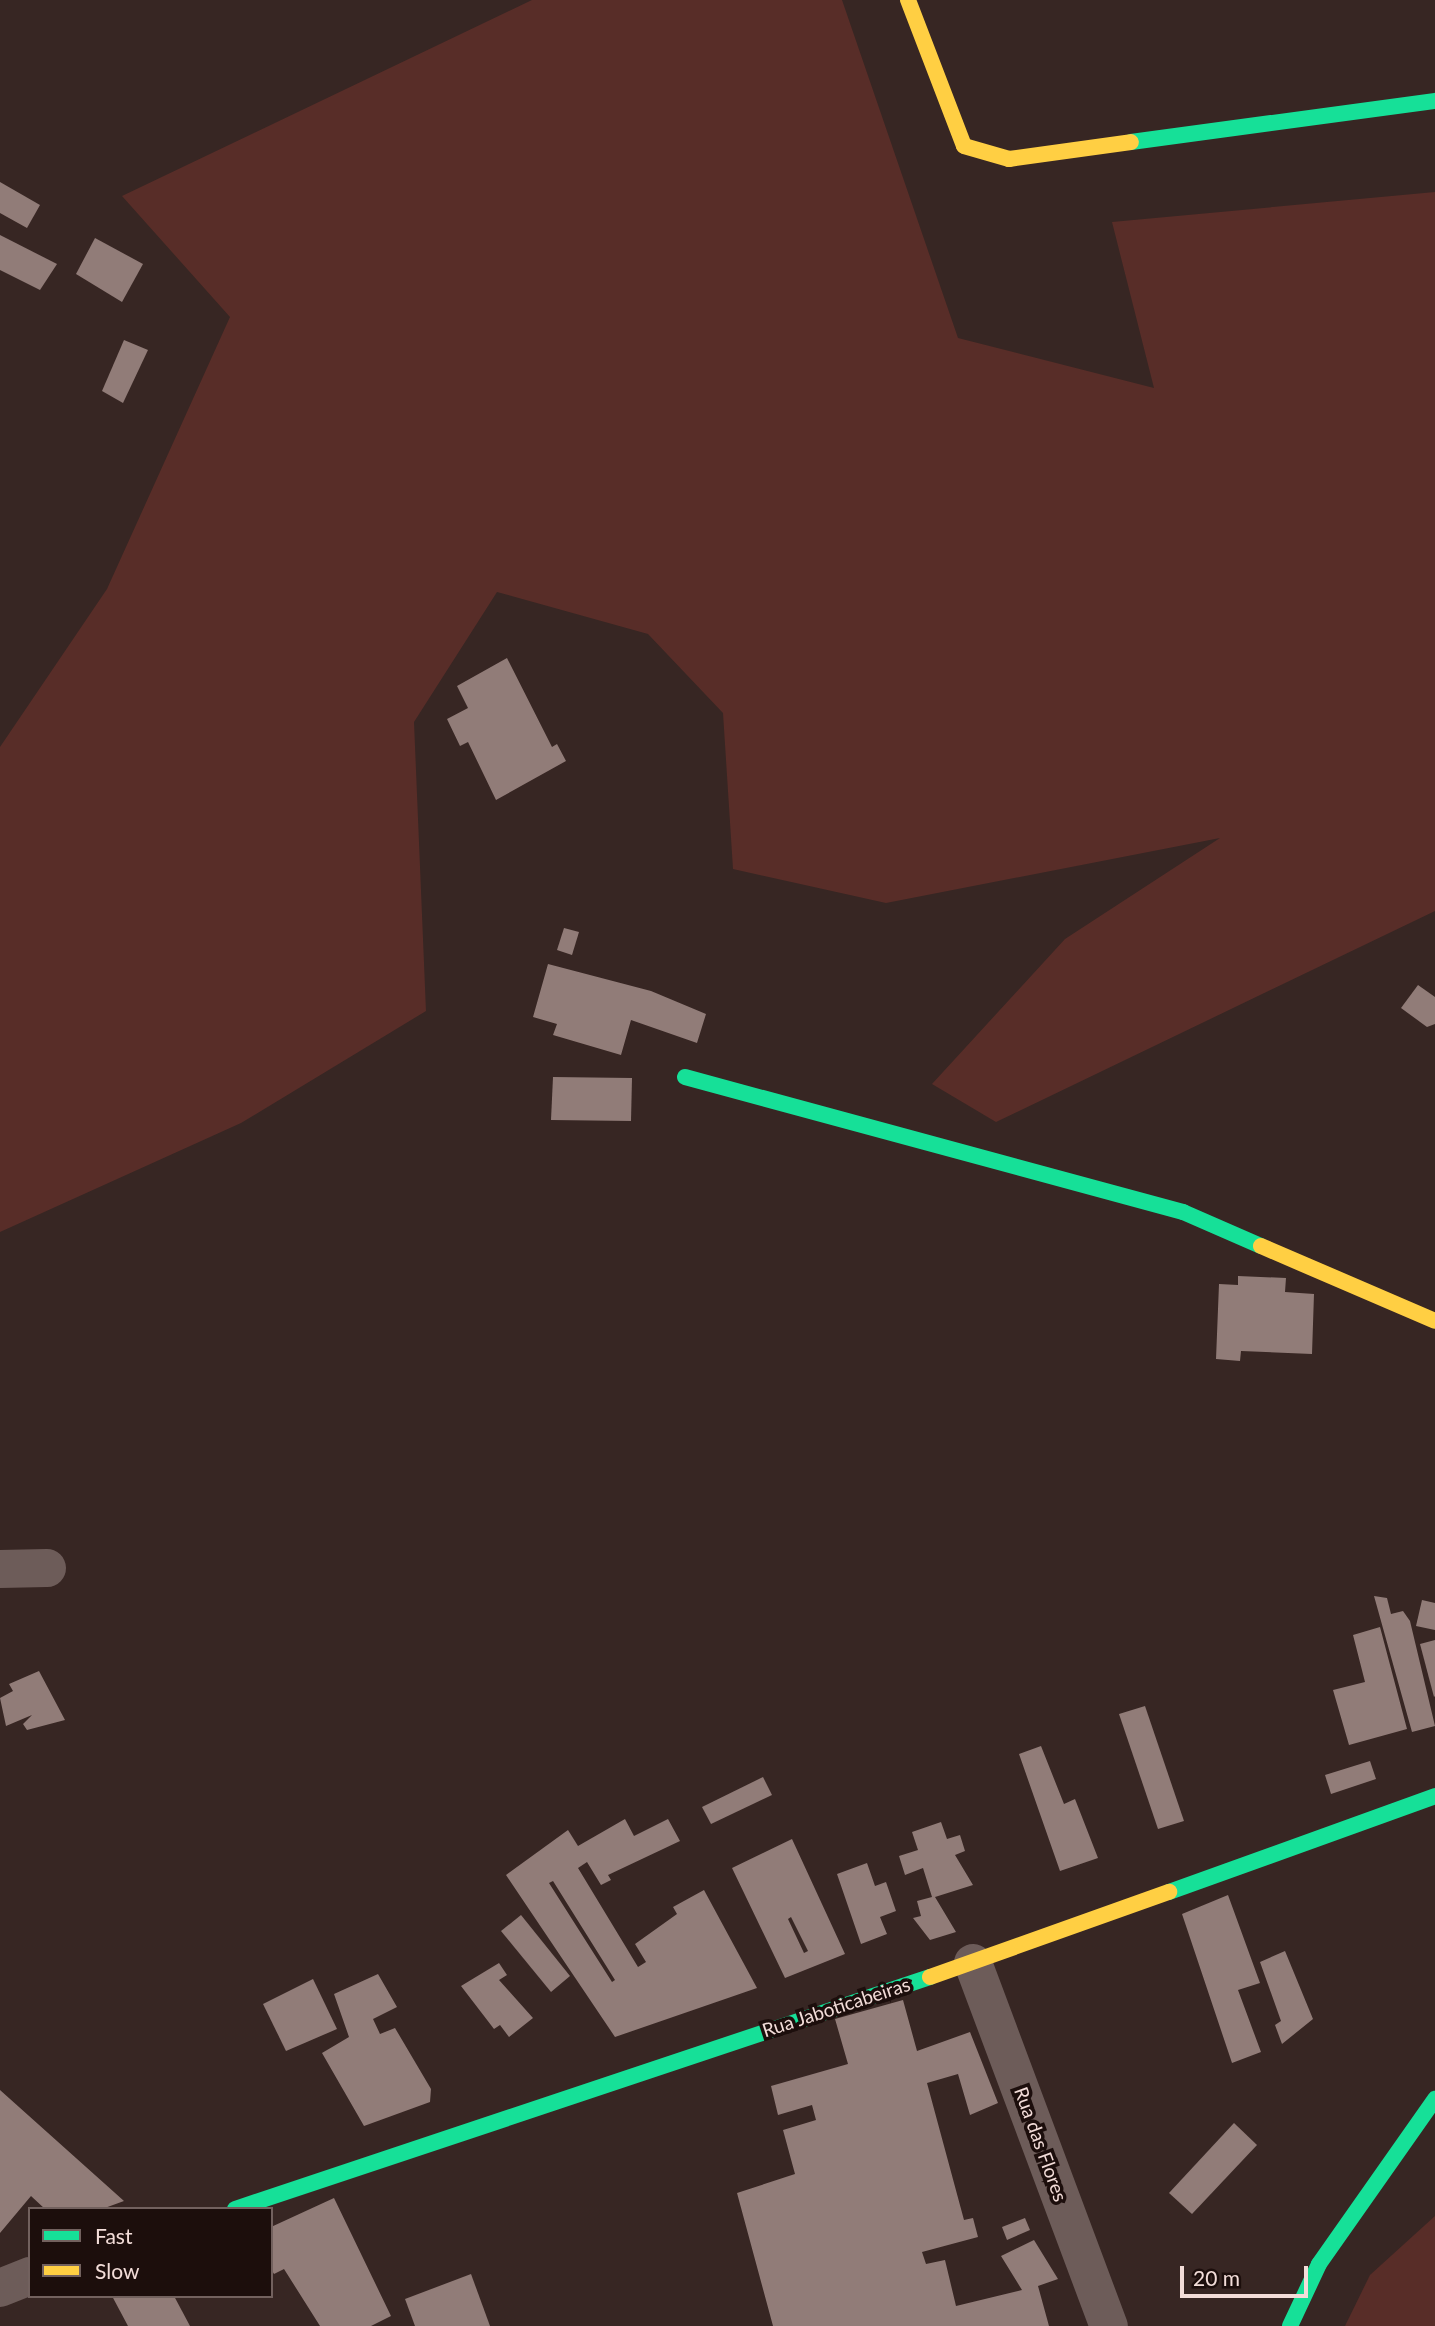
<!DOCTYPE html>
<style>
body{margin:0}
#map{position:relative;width:1435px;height:2326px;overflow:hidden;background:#372623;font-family:Lato,sans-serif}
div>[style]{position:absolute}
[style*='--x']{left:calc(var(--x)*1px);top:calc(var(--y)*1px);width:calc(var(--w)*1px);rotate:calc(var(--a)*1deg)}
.green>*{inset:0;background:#582d28}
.building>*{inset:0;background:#917c78}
.street>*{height:38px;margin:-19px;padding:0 19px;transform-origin:19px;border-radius:19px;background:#6d5c59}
.fast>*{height:16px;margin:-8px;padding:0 8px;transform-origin:8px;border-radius:8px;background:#16e098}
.slow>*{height:16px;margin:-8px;padding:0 8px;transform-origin:8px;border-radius:8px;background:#ffcf43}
span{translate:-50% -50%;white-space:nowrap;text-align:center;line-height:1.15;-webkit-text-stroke:7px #1c0e0c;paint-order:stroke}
.street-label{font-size:19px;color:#f3ddd9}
.legend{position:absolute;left:28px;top:2207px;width:245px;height:91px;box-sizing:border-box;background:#1c0e0c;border:2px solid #72615e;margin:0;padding:9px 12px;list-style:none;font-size:21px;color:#f3ddd9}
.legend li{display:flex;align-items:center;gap:14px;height:35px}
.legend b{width:35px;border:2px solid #72615e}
.scale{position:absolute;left:1180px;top:2266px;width:128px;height:32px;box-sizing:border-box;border:4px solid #f3ddd9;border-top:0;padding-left:9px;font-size:21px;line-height:24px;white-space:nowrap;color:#f3ddd9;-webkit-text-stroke:5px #1c0e0c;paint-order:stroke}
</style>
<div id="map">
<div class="green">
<div style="clip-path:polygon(532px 0,842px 0,958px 338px,1154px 388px,1112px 222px,1435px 192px,1435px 911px,996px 1122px,932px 1084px,1065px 939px,1220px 838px,886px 903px,733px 869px,723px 713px,648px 634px,497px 592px,414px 722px,426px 1011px,241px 1123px,0 1232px,0 747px,107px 589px,230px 317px,122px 196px)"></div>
<div style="clip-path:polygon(1435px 2216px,1435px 2326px,1345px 2326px,1370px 2275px)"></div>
</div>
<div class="building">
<div style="clip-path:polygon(0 182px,40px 205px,27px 228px,0 213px)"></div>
<div style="clip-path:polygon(0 235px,57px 264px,40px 290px,0 270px)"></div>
<div style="clip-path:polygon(95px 238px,143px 264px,122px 302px,76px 274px)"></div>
<div style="clip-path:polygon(124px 340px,148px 350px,123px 403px,102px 391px)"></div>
<div style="clip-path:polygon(507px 658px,552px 747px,557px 744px,566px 761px,496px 800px,468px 742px,460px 746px,447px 719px,468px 708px,457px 686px)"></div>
<div style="clip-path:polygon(564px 928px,579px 932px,572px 955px,557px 950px)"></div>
<div style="clip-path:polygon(548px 964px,651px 991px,706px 1014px,697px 1043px,631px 1020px,621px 1055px,553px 1035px,557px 1024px,533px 1017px)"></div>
<div style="clip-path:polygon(1418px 985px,1435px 997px,1435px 1024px,1427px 1027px,1401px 1008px)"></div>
<div style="clip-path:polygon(553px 1077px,632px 1078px,631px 1121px,551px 1120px)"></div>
<div style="clip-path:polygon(1238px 1276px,1286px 1278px,1285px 1292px,1314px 1294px,1312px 1354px,1241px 1351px,1240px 1361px,1216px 1359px,1219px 1284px,1238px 1285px)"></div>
<div style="clip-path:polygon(1374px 1596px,1387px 1598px,1391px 1614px,1403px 1611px,1410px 1621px,1435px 1726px,1412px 1732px)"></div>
<div style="clip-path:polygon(1422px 1600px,1435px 1603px,1435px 1630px,1416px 1626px)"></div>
<div style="clip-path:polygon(1380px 1627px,1407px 1729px,1349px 1745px,1333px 1690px,1365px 1682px,1353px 1635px)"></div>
<div style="clip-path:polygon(1435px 1640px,1435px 1696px,1434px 1697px,1420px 1644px)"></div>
<div style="clip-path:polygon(39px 1671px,65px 1720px,27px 1730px,23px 1724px,32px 1715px,6px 1726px,0 1698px,13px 1691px,9px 1684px)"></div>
<div style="clip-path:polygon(1145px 1706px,1184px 1821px,1158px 1829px,1119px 1714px)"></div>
<div style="clip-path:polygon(1041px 1746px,1064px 1804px,1075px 1799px,1098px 1858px,1060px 1871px,1019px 1754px)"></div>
<div style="clip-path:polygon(1370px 1761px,1376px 1779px,1331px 1794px,1325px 1775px)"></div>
<div style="clip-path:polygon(763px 1777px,772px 1795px,711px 1824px,702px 1807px)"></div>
<div style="clip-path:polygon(evenodd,625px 1819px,634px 1836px,668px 1819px,680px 1841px,608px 1875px,611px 1880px,601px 1885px,587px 1862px,578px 1868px,638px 1967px,646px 1962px,635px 1944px,677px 1914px,673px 1907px,704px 1890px,757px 1988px,615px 2037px,506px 1875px,568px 1830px,578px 1846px,625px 1819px,553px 1881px,615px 1980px,612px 1982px,549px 1883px,553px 1881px)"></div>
<div style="clip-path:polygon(941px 1822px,947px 1839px,960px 1835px,965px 1851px,955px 1855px,973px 1885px,935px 1897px,956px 1932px,930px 1940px,913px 1918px,921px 1916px,917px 1901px,932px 1897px,923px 1868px,905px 1875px,899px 1856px,918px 1850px,912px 1832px)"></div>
<div style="clip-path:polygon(evenodd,792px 1839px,845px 1954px,785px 1978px,732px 1868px,792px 1839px,791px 1917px,808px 1951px,804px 1953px,788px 1919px,791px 1917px)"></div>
<div style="clip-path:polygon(867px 1863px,875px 1886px,886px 1882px,896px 1911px,880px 1917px,887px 1934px,861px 1944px,837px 1874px)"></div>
<div style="clip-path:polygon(1228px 1895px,1260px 1983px,1238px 1990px,1261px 2052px,1232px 2063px,1182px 1914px)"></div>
<div style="clip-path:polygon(521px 1915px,570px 1976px,551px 1992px,501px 1931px)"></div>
<div style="clip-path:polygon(1285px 1951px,1313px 2019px,1282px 2044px,1275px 2025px,1281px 2021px,1260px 1962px)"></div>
<div style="clip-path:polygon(499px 1963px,507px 1975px,499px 1980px,533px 2018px,509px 2037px,500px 2025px,494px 2029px,461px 1986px)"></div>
<div style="clip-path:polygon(378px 1974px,397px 2007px,373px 2019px,380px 2034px,395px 2028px,431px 2089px,430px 2102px,364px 2126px,322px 2053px,349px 2037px,334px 1994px)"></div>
<div style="clip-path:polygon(313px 1979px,337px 2029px,286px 2051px,263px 2004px)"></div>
<div style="clip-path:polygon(903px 2000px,917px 2051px,970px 2032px,998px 2103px,970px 2115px,958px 2074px,927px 2083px,964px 2220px,973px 2218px,978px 2237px,922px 2252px,926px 2264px,945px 2260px,956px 2306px,1022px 2290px,1001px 2256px,1034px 2240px,1058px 2279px,1038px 2286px,1049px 2326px,773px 2326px,737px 2193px,795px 2174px,783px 2130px,816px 2120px,812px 2105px,778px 2115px,771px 2086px,848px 2064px,835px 2019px)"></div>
<div style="clip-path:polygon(0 2090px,124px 2201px,102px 2209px,45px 2209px,31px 2196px,0 2233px)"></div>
<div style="clip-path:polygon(1234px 2123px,1257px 2145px,1192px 2214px,1169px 2193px)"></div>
<div style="clip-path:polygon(334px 2198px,391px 2316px,371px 2326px,320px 2326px,284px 2269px,274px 2274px,271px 2269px,271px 2227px)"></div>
<div style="clip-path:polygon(1025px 2218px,1030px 2230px,1007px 2240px,1002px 2227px)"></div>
<div style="clip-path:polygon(471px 2274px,490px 2326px,415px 2326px,405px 2299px)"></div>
<div style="clip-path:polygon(112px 2296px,174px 2296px,190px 2326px,128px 2326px)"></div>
</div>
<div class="street">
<div style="--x:0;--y:1569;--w:47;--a:-1.2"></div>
<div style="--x:973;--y:1963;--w:388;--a:69.5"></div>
<div style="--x:0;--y:2288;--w:32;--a:-22"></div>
</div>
<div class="fast">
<div style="--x:1131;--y:142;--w:307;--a:-7.7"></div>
<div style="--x:685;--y:1077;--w:516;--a:15.17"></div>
<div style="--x:1183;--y:1212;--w:85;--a:23.6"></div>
<div style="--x:1169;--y:1892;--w:283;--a:-19.8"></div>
<div style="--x:235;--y:2209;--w:733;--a:-18.46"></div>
<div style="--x:1290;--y:2326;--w:68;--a:-64.9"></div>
<div style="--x:1319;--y:2264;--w:202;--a:-54.9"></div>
</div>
<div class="slow">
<div style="--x:908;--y:0;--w:156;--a:69"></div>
<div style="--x:964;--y:146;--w:47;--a:16.1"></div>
<div style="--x:1009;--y:159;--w:123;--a:-7.9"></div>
<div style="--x:1261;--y:1246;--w:189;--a:23.3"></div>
<div style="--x:930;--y:1977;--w:254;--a:-19.6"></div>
</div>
<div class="street-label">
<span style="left:836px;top:2007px;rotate:-18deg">Rua Jaboticabeiras</span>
<span style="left:1041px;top:2144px;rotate:70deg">Rua das Flores</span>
</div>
<ul class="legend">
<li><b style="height:9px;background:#16e098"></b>Fast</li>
<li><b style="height:9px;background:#ffcf43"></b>Slow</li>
</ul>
<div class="scale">20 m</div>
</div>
